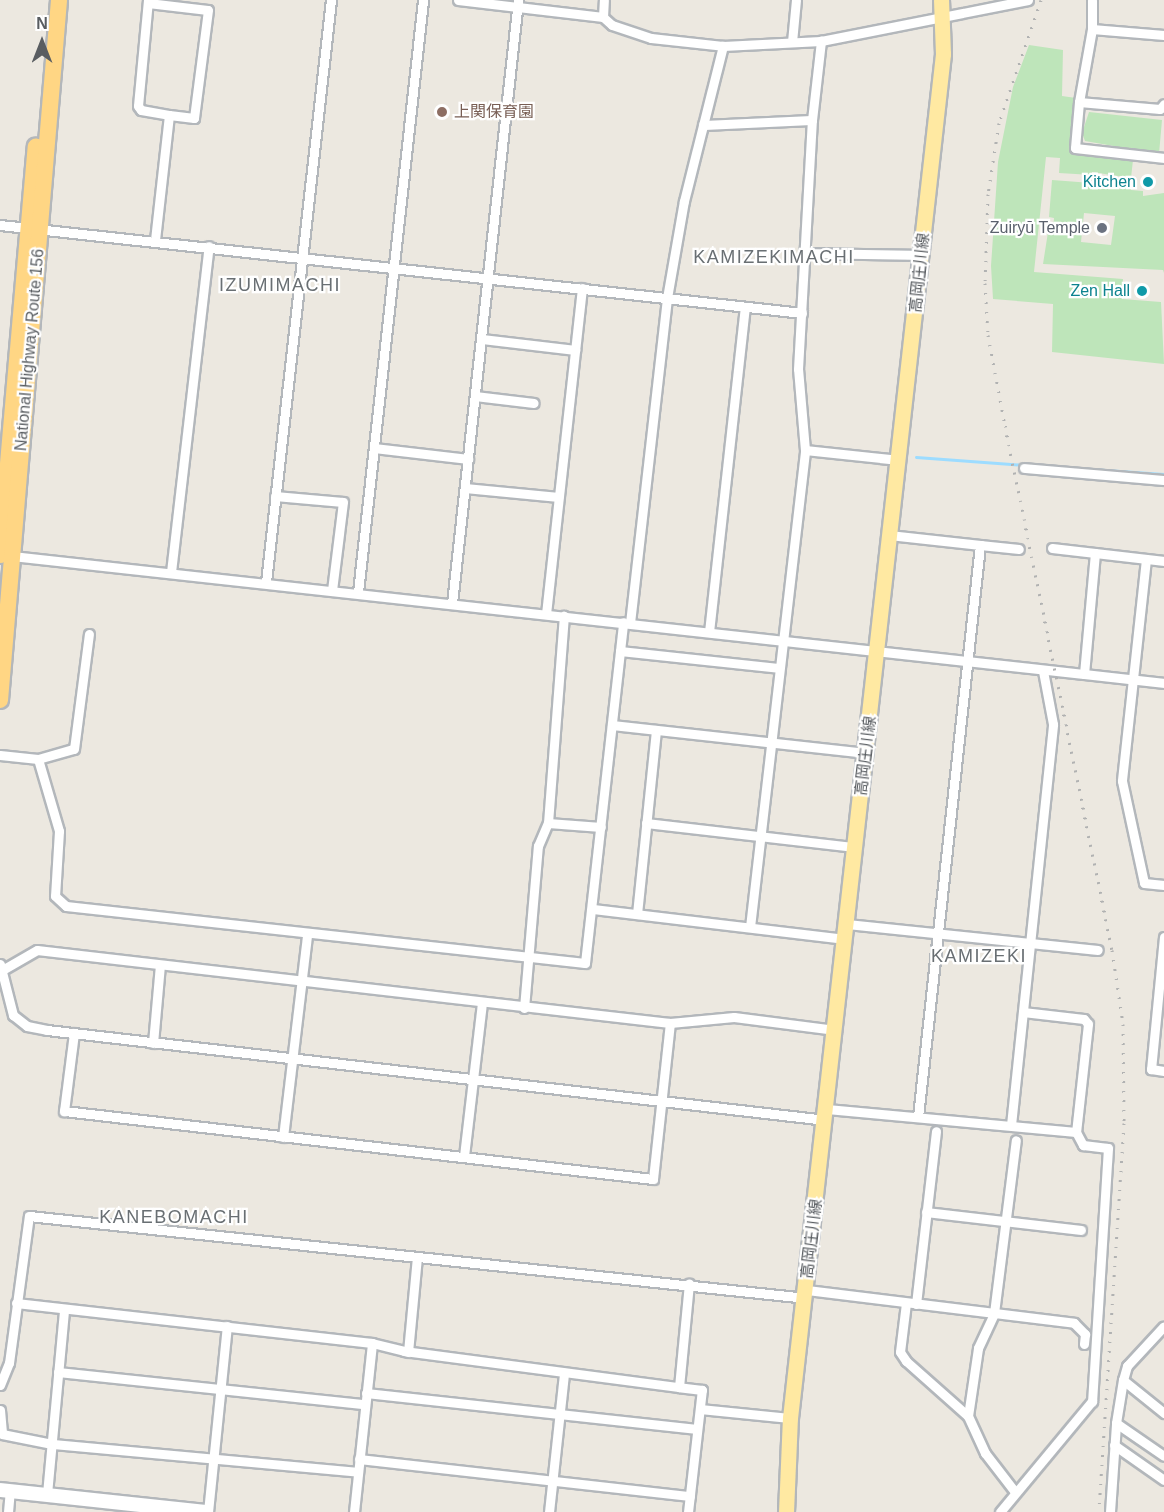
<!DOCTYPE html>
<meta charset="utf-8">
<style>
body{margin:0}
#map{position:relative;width:1164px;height:1512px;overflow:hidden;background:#ece8e0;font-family:Arial,"Noto Sans JP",sans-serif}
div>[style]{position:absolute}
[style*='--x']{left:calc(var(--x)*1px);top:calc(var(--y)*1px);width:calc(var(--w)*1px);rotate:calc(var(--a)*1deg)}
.green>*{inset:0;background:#bee5ba}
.stream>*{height:3px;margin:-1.5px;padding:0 1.5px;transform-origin:1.5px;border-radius:1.5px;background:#9ddcff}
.roads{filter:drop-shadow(2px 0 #b3b7bb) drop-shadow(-2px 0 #b3b7bb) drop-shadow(0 2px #b3b7bb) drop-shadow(0 -2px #b3b7bb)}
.street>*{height:9px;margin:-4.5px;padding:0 4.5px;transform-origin:4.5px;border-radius:4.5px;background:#fff}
.secondary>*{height:14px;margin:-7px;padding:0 7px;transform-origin:7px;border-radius:7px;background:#fff}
.primary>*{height:15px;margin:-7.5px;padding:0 7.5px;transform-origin:7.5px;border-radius:7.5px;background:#ffe9a2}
.highway>*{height:16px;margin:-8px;padding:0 8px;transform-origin:8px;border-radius:8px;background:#ffd684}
.rail>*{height:3px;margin-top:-1.5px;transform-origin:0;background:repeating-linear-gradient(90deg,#b1b2b2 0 1.5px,transparent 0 9.5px)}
.dots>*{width:16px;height:16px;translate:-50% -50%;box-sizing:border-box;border:3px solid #fff;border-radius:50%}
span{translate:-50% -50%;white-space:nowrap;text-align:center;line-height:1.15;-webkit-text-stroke:4.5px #fff;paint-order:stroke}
.education-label{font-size:16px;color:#785e54}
.left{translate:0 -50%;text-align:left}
.culture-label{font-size:16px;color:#0d838f}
.right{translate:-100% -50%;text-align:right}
.worship-label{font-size:16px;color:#5b616d}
.street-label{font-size:16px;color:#595d61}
.neighbourhood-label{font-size:18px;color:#696f73;letter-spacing:1.5px}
.north{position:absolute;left:12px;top:12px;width:60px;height:60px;-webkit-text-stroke:4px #fff;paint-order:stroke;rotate:0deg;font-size:16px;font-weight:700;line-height:24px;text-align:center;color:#595d61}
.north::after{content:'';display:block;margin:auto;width:21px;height:27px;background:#595d61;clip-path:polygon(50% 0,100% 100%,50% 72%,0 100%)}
</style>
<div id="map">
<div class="green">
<div style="clip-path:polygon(1029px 45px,1063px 50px,1062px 96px,1076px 98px,1070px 151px,1133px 160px,1131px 178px,1092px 172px,1092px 175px,1059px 173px,1060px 158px,1046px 157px,1034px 272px,1123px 279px,1122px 299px,1161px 302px,1164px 364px,1052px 352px,1053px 304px,993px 299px,991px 266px,998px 162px,1013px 87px)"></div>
<div style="clip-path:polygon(1089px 112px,1162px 120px,1159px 154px,1085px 141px,1082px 133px)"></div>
<div style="clip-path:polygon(evenodd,1052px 180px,1131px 186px,1131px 190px,1143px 191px,1143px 196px,1164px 193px,1164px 273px,1163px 270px,1043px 264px,1048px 232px,1053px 232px,1054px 218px,1049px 217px,1052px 180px,1084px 213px,1115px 216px,1111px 245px,1081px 242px,1084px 213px)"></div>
</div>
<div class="stream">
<div style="--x:916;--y:457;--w:109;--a:4.2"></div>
<div style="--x:1077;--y:468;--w:87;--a:3.9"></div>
</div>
<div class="roads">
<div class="street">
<div style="--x:148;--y:0;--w:106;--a:95.4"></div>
<div style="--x:138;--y:106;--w:5;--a:53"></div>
<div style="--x:141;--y:110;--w:28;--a:10"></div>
<div style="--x:169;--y:115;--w:126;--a:96.4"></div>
<div style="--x:458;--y:0;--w:146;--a:6.7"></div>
<div style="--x:603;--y:17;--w:12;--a:42"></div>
<div style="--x:612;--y:25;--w:41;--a:18.4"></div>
<div style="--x:651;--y:38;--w:72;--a:6.3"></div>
<div style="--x:723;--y:46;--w:98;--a:-2.9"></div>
<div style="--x:821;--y:41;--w:211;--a:-11.2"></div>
<div style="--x:1092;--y:0;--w:29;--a:90"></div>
<div style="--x:1092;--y:29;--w:74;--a:100.1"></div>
<div style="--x:1079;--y:102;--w:81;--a:4.9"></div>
<div style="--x:1160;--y:109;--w:6;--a:-51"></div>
<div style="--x:148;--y:3;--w:60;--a:6.7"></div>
<div style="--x:208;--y:10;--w:109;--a:97.4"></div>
<div style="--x:194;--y:118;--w:25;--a:-173"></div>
<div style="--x:603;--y:17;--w:17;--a:-87"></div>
<div style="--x:1092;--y:29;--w:72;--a:4.8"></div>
<div style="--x:792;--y:42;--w:42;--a:-84.6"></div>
<div style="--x:1079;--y:102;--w:46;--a:95"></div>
<div style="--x:1075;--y:148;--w:90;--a:6.4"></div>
<div style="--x:703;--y:125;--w:109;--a:-2.6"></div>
<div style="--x:0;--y:225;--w:807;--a:6.26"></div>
<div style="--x:806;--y:253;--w:115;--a:1"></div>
<div style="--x:482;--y:339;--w:94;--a:6.7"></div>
<div style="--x:475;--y:396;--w:59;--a:6.8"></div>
<div style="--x:374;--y:448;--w:95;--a:6.7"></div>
<div style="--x:805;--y:450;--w:95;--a:6.1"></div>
<div style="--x:1024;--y:468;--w:141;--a:4.9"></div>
<div style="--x:465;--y:488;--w:94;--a:5.5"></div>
<div style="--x:275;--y:496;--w:68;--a:5"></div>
<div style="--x:343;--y:502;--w:89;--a:97.1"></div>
<div style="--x:889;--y:535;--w:92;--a:6.3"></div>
<div style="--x:980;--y:545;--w:575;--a:96.19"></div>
<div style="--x:980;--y:545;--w:39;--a:6"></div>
<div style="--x:1052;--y:548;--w:113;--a:6.6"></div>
<div style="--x:1095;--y:553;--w:121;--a:95.2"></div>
<div style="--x:1084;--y:674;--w:81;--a:6.4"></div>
<div style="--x:12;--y:556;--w:1078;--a:6.28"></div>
<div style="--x:1146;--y:559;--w:223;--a:96.2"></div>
<div style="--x:1122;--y:781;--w:104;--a:77.8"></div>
<div style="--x:1144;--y:883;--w:20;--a:6"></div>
<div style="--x:171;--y:572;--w:328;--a:-83.4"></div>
<div style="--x:266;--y:582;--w:586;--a:-83.63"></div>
<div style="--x:358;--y:592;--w:596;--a:-83.73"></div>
<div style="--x:452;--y:603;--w:607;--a:-83.75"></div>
<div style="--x:546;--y:614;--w:328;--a:-83.7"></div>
<div style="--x:630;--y:623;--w:327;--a:-83.5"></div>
<div style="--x:667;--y:298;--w:98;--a:-80.1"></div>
<div style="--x:684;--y:201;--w:160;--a:-75.9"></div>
<div style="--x:709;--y:632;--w:327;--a:-83.7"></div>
<div style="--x:620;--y:651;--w:159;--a:6.1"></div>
<div style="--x:612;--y:725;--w:256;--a:6.3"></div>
<div style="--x:0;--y:755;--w:38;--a:6"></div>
<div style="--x:38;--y:759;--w:37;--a:-16"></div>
<div style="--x:74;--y:749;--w:116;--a:-82.6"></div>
<div style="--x:38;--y:759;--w:75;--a:73.7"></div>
<div style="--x:59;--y:831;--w:65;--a:93.5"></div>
<div style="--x:55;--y:896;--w:15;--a:42"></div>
<div style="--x:66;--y:906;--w:522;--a:6.27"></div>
<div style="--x:585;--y:963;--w:343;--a:-83.6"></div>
<div style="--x:548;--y:823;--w:53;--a:4.3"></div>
<div style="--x:646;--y:823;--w:210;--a:6.6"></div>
<div style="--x:593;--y:909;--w:254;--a:6.8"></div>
<div style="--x:637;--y:914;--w:185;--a:-84.1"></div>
<div style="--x:847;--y:924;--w:252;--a:5.9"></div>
<div style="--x:750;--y:927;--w:480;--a:-83.4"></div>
<div style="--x:805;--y:450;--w:81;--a:-94.9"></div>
<div style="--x:798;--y:369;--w:249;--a:-86.8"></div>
<div style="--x:812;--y:120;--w:80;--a:-83.5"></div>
<div style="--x:1164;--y:937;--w:133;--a:95.6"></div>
<div style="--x:1151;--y:1069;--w:13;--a:9"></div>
<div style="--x:0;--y:964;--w:53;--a:75.7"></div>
<div style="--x:13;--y:1015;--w:18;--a:38"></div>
<div style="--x:27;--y:1026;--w:20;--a:11"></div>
<div style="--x:47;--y:1030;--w:784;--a:6.59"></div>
<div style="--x:4;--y:969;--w:38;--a:-30"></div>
<div style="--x:37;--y:950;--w:637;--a:6.58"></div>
<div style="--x:670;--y:1023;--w:64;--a:-5.4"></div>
<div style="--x:734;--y:1017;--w:102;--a:7.3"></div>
<div style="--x:524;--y:1008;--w:163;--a:-85.1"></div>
<div style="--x:538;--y:846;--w:25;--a:-67"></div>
<div style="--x:548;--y:823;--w:208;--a:-85.6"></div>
<div style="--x:1023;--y:1012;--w:61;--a:6.5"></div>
<div style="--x:1084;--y:1019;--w:6;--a:51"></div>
<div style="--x:1088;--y:1024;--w:109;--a:96.3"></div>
<div style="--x:74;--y:1033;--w:79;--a:97.3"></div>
<div style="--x:64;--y:1111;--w:593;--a:6.59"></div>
<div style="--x:653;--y:1179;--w:157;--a:-83.8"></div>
<div style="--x:153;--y:1043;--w:78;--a:-84.9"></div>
<div style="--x:827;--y:1109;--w:250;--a:5.3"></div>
<div style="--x:1076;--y:1132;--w:15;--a:62"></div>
<div style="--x:1083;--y:1145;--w:25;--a:7"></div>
<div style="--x:1108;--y:1148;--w:254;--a:93.6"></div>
<div style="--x:1092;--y:1401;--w:144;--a:129.7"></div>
<div style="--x:1011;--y:1125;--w:403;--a:-84"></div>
<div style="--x:1053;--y:724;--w:54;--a:-100.7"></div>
<div style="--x:283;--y:1137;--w:203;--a:-83.2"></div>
<div style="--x:464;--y:1156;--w:155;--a:-83.3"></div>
<div style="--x:926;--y:1212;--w:156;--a:6.6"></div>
<div style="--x:807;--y:1290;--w:269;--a:7"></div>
<div style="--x:1074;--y:1323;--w:16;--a:45"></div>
<div style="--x:1085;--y:1334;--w:10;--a:96"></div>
<div style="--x:16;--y:1303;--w:358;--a:6.4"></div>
<div style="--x:372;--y:1343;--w:33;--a:14"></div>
<div style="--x:404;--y:1351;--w:277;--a:7.5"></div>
<div style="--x:906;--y:1303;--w:49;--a:97"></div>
<div style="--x:900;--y:1352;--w:11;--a:56"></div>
<div style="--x:906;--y:1361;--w:83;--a:41.6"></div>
<div style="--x:968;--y:1416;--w:41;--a:65.3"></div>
<div style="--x:985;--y:1453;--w:49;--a:52.4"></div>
<div style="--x:916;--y:1304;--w:174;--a:-83.4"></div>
<div style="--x:408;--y:1352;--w:95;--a:-84.6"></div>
<div style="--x:58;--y:1372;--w:308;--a:6"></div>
<div style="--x:1123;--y:1380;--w:53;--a:38.8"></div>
<div style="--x:0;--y:1385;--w:24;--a:-68"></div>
<div style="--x:9;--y:1363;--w:148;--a:-82.3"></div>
<div style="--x:29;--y:1216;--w:781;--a:6.02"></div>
<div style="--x:366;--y:1393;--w:333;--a:6.2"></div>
<div style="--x:700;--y:1409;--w:90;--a:5.7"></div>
<div style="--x:0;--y:1410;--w:24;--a:85"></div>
<div style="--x:2;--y:1434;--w:51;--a:11.3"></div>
<div style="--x:52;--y:1444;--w:306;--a:5.2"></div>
<div style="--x:968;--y:1416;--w:69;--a:-81.6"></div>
<div style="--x:978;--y:1348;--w:38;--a:-65"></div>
<div style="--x:994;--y:1313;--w:174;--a:-82.8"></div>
<div style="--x:1116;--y:1423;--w:58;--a:34.5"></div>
<div style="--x:1114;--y:1445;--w:61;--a:35"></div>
<div style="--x:359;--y:1459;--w:333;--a:6.4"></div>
<div style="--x:47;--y:1494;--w:185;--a:-84.7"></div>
<div style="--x:8;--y:1512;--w:22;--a:-85"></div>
<div style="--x:208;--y:1512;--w:187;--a:-84.2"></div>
<div style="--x:354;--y:1512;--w:170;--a:-83.9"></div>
<div style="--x:549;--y:1512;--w:140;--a:-83.8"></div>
<div style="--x:688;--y:1512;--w:123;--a:-83.5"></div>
<div style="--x:702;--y:1390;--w:23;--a:-173"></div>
<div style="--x:679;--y:1387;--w:104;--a:-84.5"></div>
<div style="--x:1110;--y:1512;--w:89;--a:-86.1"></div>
<div style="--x:1116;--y:1423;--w:44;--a:-80.8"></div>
<div style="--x:1123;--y:1380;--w:15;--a:-74"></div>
<div style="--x:1127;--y:1366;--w:54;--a:-47.2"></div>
</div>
<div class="secondary">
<div style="--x:0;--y:1490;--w:207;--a:6.1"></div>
</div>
<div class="primary">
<div style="--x:786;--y:1512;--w:94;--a:-87.6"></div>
<div style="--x:790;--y:1418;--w:1373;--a:-83.6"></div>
<div style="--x:943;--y:54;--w:54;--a:-92.1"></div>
</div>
<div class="highway">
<div style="--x:0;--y:555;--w:410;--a:-85"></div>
<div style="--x:0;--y:700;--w:702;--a:-85.18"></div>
</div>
</div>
<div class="rail">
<div style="--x:1041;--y:0;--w:130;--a:108.9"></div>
<div style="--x:999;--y:123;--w:72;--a:98.8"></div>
<div style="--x:988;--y:194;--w:89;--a:91.9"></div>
<div style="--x:985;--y:283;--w:52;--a:86.7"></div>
<div style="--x:988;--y:335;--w:93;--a:79.4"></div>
<div style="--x:1005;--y:426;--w:535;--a:78.46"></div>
<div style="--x:1112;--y:950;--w:75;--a:81.5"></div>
<div style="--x:1123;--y:1024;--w:99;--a:89.4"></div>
<div style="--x:1124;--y:1123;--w:390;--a:93.7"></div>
</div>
<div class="dots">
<div style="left:442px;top:112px;background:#8d6e63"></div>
<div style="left:1148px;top:182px;background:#0f9aa8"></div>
<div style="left:1102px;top:228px;background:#6b7280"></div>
<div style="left:1142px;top:291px;background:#0f9aa8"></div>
</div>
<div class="education-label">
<span class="left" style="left:454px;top:112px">上関保育園</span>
</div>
<div class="culture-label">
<span class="right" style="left:1136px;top:182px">Kitchen</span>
<span class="right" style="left:1130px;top:291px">Zen Hall</span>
</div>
<div class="worship-label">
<span class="right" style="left:1090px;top:228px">Zuiryū Temple</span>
</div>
<div class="street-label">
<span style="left:920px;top:273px;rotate:-84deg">高岡庄川線</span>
<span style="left:30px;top:350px;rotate:-85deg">National Highway Route 156</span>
<span style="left:866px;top:756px;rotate:-83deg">高岡庄川線</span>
<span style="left:812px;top:1239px;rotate:-83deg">高岡庄川線</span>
</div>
<div class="neighbourhood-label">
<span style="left:774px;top:257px">KAMIZEKIMACHI</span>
<span style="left:280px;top:285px">IZUMIMACHI</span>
<span style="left:979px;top:956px">KAMIZEKI</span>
<span style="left:174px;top:1217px">KANEBOMACHI</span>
</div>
<div class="north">N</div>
</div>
